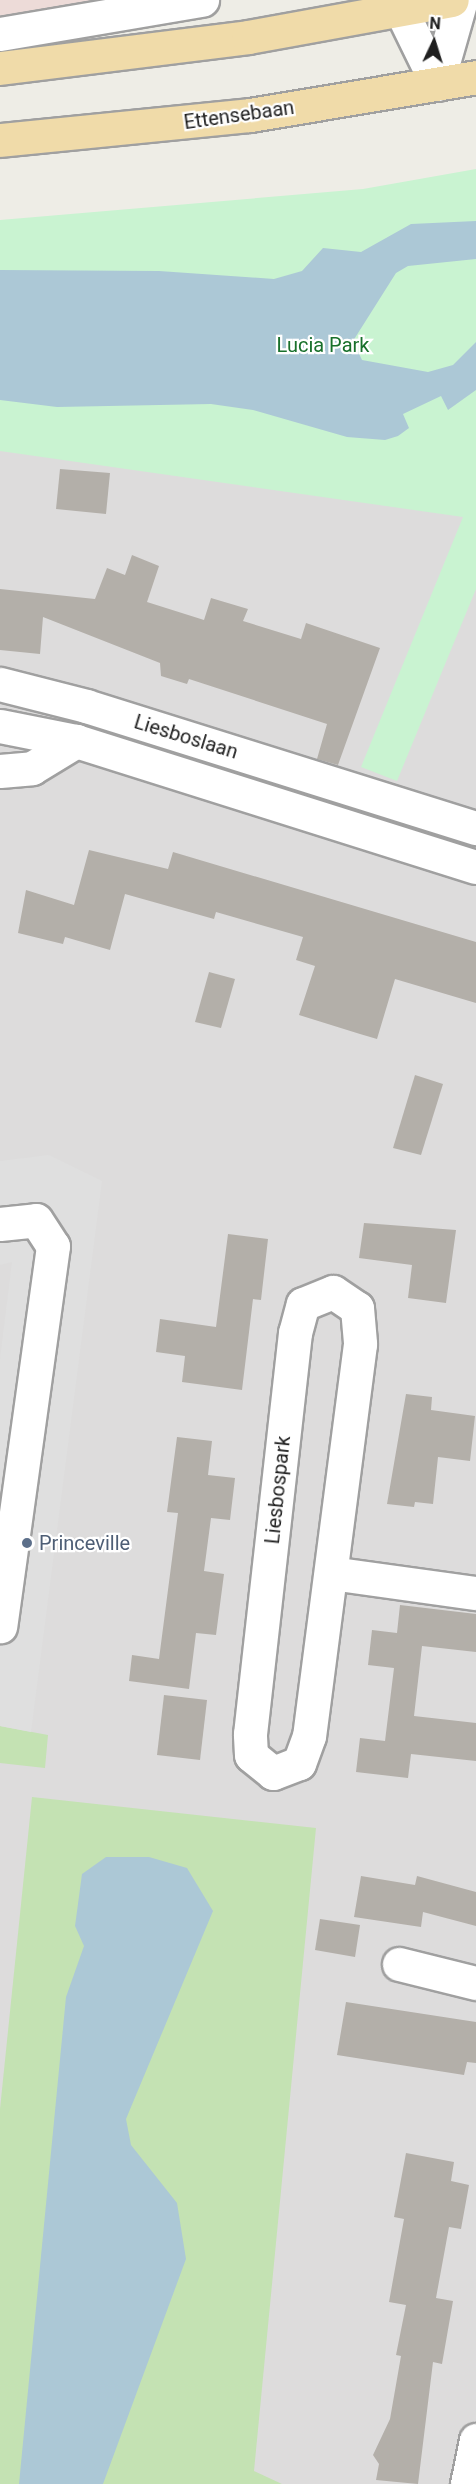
<!DOCTYPE html>
<style>
body{margin:0}
#map{position:relative;width:476px;height:2484px;overflow:hidden;background:#eeede6;font-family:Roboto,sans-serif}
div>[style]{position:absolute}
[style*='--x']{left:calc(var(--x)*1px);top:calc(var(--y)*1px);width:calc(var(--w)*1px);rotate:calc(var(--a)*1deg)}
.residential>*{inset:0;background:#dddcdc}
.commercial>*{inset:0;background:#eddbd8}
.grass>*{inset:0;background:#c4e2b3}
.park>*{inset:0;background:#c9f3d1}
.parking>*{inset:0;background:#dfdfdf}
.water>*{inset:0;background:#acc8d6}
.building>*{inset:0;background:#b3afa9}
.roads{filter:drop-shadow(2px 0 #a0a0a0) drop-shadow(-2px 0 #a0a0a0) drop-shadow(0 2px #a0a0a0) drop-shadow(0 -2px #a0a0a0)}
.minor>*{height:33px;margin:-16.5px;padding:0 16.5px;transform-origin:16.5px;border-radius:16.5px;background:#fff}
.major>*{height:33px;margin:-16.5px;padding:0 16.5px;transform-origin:16.5px;border-radius:16.5px;background:#f0dba9}
.dots>*{width:16px;height:16px;translate:-50% -50%;box-sizing:border-box;border:3px solid #fff;border-radius:50%}
span{translate:-50% -50%;white-space:nowrap;text-align:center;line-height:1.15;-webkit-text-stroke:4.5px #fff;paint-order:stroke}
.street-label{font-size:20px;color:#1f1f1f}
.park-label{font-size:20px;color:#19702b}
.service-label{font-size:20px;color:#4e5e75}
.left{translate:0 -50%;text-align:left}
.north{position:absolute;left:404px;top:12px;width:60px;height:60px;-webkit-text-stroke:4px #fff;paint-order:stroke;rotate:4deg;font-size:16px;font-weight:700;line-height:24px;text-align:center;color:#1f1f1f}
.north::after{content:'';display:block;margin:auto;width:21px;height:27px;background:#1f1f1f;clip-path:polygon(50% 0,100% 100%,50% 72%,0 100%)}
</style>
<div id="map">
<div class="residential">
<div style="clip-path:polygon(0 434px,476px 512px,476px 2484px,0 2484px)"></div>
</div>
<div class="commercial">
<div style="clip-path:polygon(0 0,147px 0,0 22px)"></div>
</div>
<div class="grass">
<div style="clip-path:polygon(0 1726px,48px 1735px,45px 1768px,0 1763px)"></div>
<div style="clip-path:polygon(32px 1797px,316px 1828px,254px 2471px,282px 2484px,0 2484px,0 2109px)"></div>
</div>
<div class="park">
<div style="clip-path:polygon(476px 169px,476px 589px,397px 781px,361px 767px,463px 517px,0 451px,0 220px,363px 189px)"></div>
</div>
<div class="parking">
<div style="clip-path:polygon(49px 1155px,102px 1181px,31px 1732px,0 1726px,0 1359px,12px 1262px,0 1265px,0 1161px)"></div>
</div>
<div class="water">
<div style="clip-path:polygon(476px 221px,476px 259px,408px 266px,396px 273px,353px 341px,362px 360px,428px 372px,453px 365px,476px 342px,476px 390px,448px 410px,441px 396px,403px 414px,409px 428px,398px 436px,385px 440px,347px 437px,253px 410px,211px 404px,57px 407px,0 400px,0 270px,159px 271px,274px 279px,302px 271px,323px 248px,361px 252px,411px 224px)"></div>
<div style="clip-path:polygon(106px 1857px,149px 1857px,187px 1868px,213px 1911px,126px 2119px,131px 2145px,177px 2203px,186px 2259px,103px 2484px,19px 2484px,66px 1997px,84px 1946px,75px 1926px,82px 1874px)"></div>
</div>
<div class="building">
<div style="clip-path:polygon(60px 469px,110px 473px,106px 514px,56px 509px)"></div>
<div style="clip-path:polygon(132px 555px,159px 566px,147px 602px,204px 620px,211px 598px,248px 609px,243px 621px,301px 639px,306px 623px,380px 648px,338px 765px,317px 759px,327px 724px,189px 679px,187px 684px,161px 676px,160px 663px,43px 617px,40px 654px,0 650px,0 589px,95px 599px,107px 568px,125px 575px)"></div>
<div style="clip-path:polygon(89px 850px,168px 869px,173px 852px,476px 942px,476px 1003px,395px 979px,377px 1039px,360px 1034px,299px 1015px,315px 966px,296px 960px,303px 937px,216px 912px,214px 919px,125px 894px,110px 950px,65px 937px,63px 944px,18px 933px,26px 890px,74px 905px)"></div>
<div style="clip-path:polygon(209px 972px,235px 979px,221px 1028px,195px 1022px)"></div>
<div style="clip-path:polygon(415px 1075px,443px 1084px,421px 1155px,393px 1148px)"></div>
<div style="clip-path:polygon(364px 1223px,456px 1230px,446px 1303px,408px 1298px,412px 1265px,359px 1258px)"></div>
<div style="clip-path:polygon(228px 1234px,268px 1239px,261px 1300px,253px 1299px,242px 1390px,182px 1382px,185px 1356px,156px 1352px,160px 1319px,216px 1327px)"></div>
<div style="clip-path:polygon(406px 1394px,432px 1397px,431px 1410px,475px 1416px,470px 1461px,438px 1457px,433px 1504px,415px 1502px,414px 1507px,387px 1504px)"></div>
<div style="clip-path:polygon(177px 1437px,212px 1441px,208px 1475px,235px 1478px,230px 1520px,211px 1518px,204px 1571px,224px 1574px,216px 1635px,196px 1633px,189px 1689px,129px 1681px,132px 1655px,159px 1659px,178px 1513px,167px 1512px)"></div>
<div style="clip-path:polygon(400px 1605px,476px 1614px,476px 1652px,422px 1646px,414px 1716px,476px 1723px,476px 1761px,411px 1754px,408px 1778px,356px 1772px,360px 1738px,385px 1741px,394px 1668px,368px 1665px,372px 1630px,397px 1633px)"></div>
<div style="clip-path:polygon(164px 1695px,207px 1700px,200px 1760px,157px 1755px)"></div>
<div style="clip-path:polygon(361px 1876px,415px 1885px,417px 1876px,476px 1892px,476px 1926px,423px 1912px,421px 1927px,354px 1917px)"></div>
<div style="clip-path:polygon(320px 1919px,360px 1925px,355px 1957px,315px 1950px)"></div>
<div style="clip-path:polygon(346px 2002px,476px 2022px,476px 2063px,467px 2062px,464px 2075px,337px 2055px)"></div>
<div style="clip-path:polygon(406px 2153px,454px 2162px,451px 2181px,469px 2185px,461px 2229px,449px 2227px,436px 2298px,453px 2301px,442px 2364px,433px 2362px,418px 2484px,376px 2480px,379px 2464px,373px 2455px,390px 2419px,401px 2356px,396px 2355px,406px 2305px,389px 2302px,404px 2219px,394px 2217px)"></div>
</div>
<div class="roads">
<div class="minor">
<div style="--x:396;--y:0;--w:93;--a:64"></div>
<div style="--x:0;--y:34;--w:205;--a:-9.6"></div>
<div style="--x:437;--y:84;--w:87;--a:-74.1"></div>
<div style="--x:0;--y:684;--w:89;--a:14.3"></div>
<div style="--x:86;--y:706;--w:409;--a:17.4"></div>
<div style="--x:0;--y:726;--w:77;--a:11.2"></div>
<div style="--x:76;--y:741;--w:419;--a:17.5"></div>
<div style="--x:0;--y:771;--w:32;--a:-5"></div>
<div style="--x:32;--y:768;--w:52;--a:-31.5"></div>
<div style="--x:0;--y:1224;--w:36;--a:-6"></div>
<div style="--x:36;--y:1220;--w:31;--a:57"></div>
<div style="--x:53;--y:1246;--w:384;--a:97.9"></div>
<div style="--x:333;--y:1292;--w:29;--a:34"></div>
<div style="--x:357;--y:1308;--w:36;--a:85"></div>
<div style="--x:360;--y:1344;--w:395;--a:97.4"></div>
<div style="--x:309;--y:1736;--w:29;--a:110"></div>
<div style="--x:299;--y:1763;--w:28;--a:159"></div>
<div style="--x:273;--y:1773;--w:28;--a:-141"></div>
<div style="--x:251;--y:1755;--w:21;--a:-93"></div>
<div style="--x:250;--y:1734;--w:404;--a:-83.6"></div>
<div style="--x:295;--y:1333;--w:30;--a:-75"></div>
<div style="--x:303;--y:1304;--w:32;--a:-22"></div>
<div style="--x:331;--y:1573;--w:146;--a:7.9"></div>
<div style="--x:399;--y:1964;--w:79;--a:13.9"></div>
<div style="--x:467;--y:2484;--w:45;--a:-78.4"></div>
</div>
<div class="major">
<div style="--x:0;--y:68;--w:250;--a:-7.1"></div>
<div style="--x:248;--y:37;--w:207;--a:-10.3"></div>
<div style="--x:0;--y:140;--w:251;--a:-5.7"></div>
<div style="--x:250;--y:115;--w:229;--a:-9.5"></div>
</div>
</div>
<div class="dots">
<div style="left:27px;top:1543px;background:#5c6f8a"></div>
</div>
<div class="street-label">
<span style="left:239px;top:115px;rotate:-8deg">Ettensebaan</span>
<span style="left:186px;top:737px;rotate:17deg">Liesboslaan</span>
<span style="left:278px;top:1490px;rotate:-84deg">Liesbospark</span>
</div>
<div class="park-label">
<span style="left:323px;top:345px">Lucia Park</span>
</div>
<div class="service-label">
<span class="left" style="left:39px;top:1543px">Princeville</span>
</div>
<div class="north">N</div>
</div>
